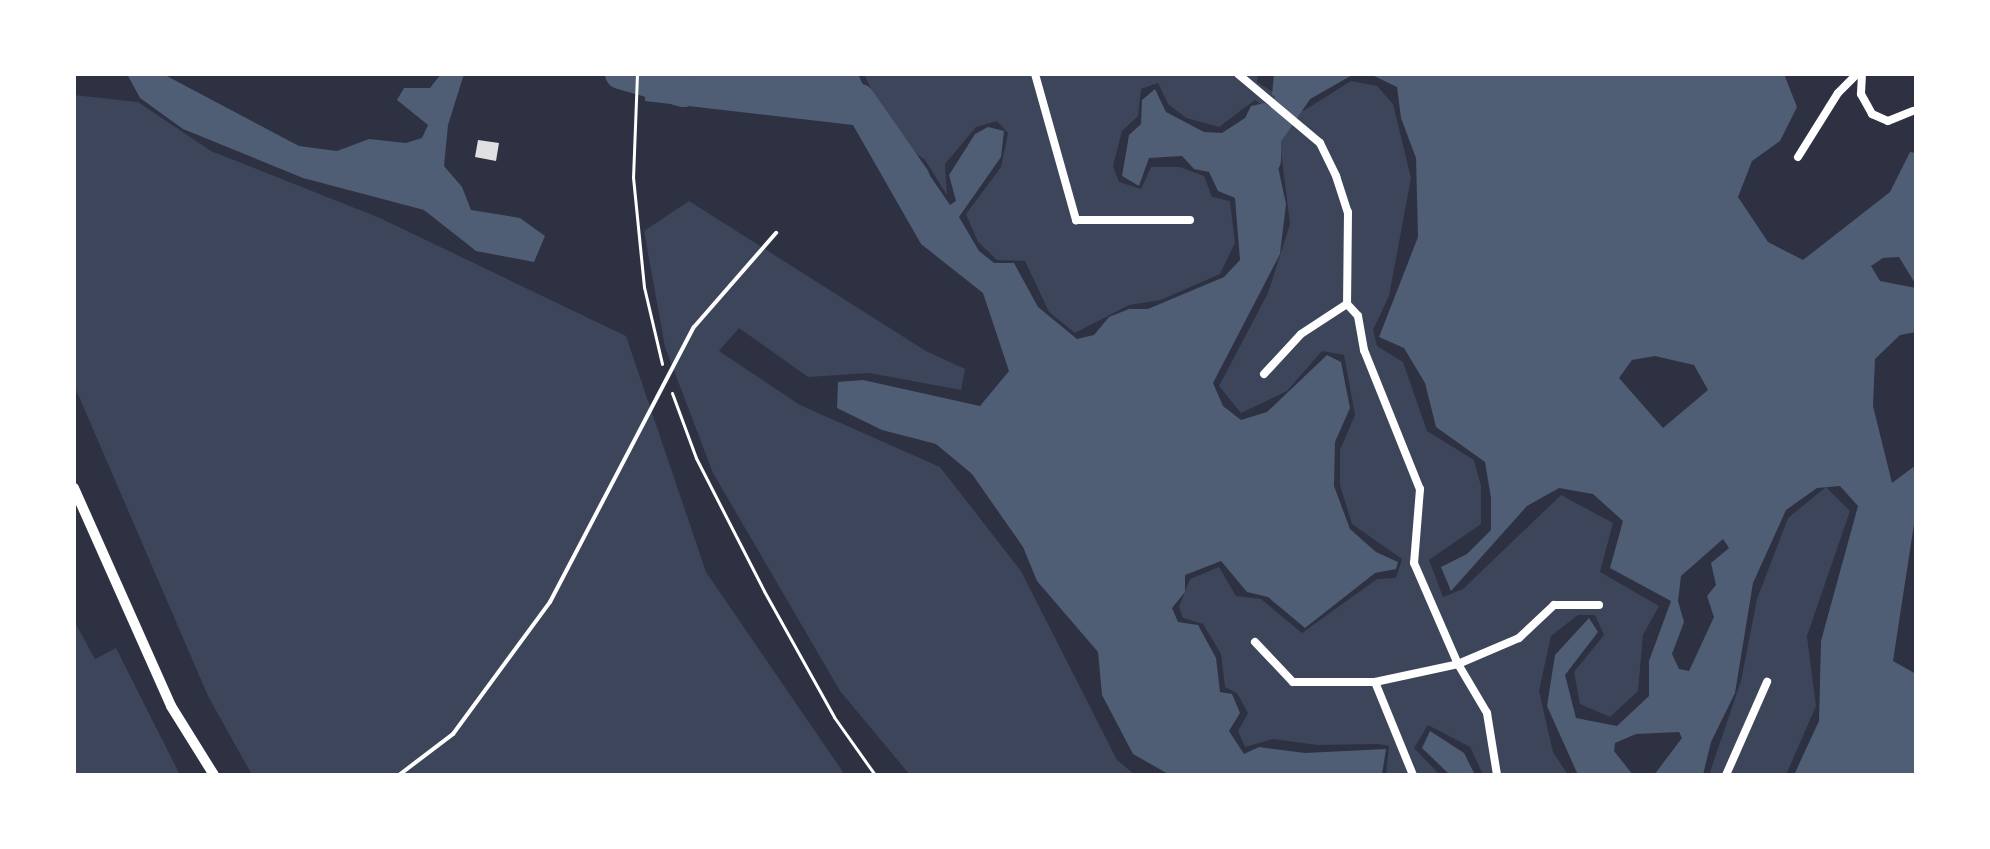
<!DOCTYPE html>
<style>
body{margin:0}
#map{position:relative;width:1990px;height:849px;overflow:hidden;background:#2d3142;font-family:"Sofia Sans Condensed",sans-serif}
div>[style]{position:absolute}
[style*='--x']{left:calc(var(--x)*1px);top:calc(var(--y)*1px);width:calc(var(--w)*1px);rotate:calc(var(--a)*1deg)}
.green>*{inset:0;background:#3c4559}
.water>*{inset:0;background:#4f5d75}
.river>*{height:30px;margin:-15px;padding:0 15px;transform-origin:15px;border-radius:15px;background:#4f5d75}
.building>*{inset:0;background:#e0e0e3}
.path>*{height:3px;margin:-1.5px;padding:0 1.5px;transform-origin:1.5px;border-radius:1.5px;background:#fff}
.service>*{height:4px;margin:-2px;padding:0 2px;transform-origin:2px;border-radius:2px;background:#fff}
.minor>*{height:8px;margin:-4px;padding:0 4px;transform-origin:4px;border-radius:4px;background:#fff}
.tertiary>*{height:10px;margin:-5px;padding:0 5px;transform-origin:5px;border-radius:5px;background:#fff}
span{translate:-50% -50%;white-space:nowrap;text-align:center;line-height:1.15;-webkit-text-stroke:7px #fff;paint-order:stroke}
.frame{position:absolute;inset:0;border:76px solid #fff;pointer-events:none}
</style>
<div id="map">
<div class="green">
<div style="clip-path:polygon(864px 74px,1258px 74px,1257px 82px,1303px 111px,1351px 81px,1377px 86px,1393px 104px,1411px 178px,1389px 296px,1373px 330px,1377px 346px,1403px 362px,1427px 431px,1474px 460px,1481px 486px,1481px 524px,1429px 560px,1443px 597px,1463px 589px,1561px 495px,1613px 523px,1600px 572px,1659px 606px,1643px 635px,1638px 691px,1610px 717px,1580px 704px,1574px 672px,1604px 635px,1595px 615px,1578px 615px,1551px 636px,1539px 691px,1553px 752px,1568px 775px,1483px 775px,1470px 747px,1428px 725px,1414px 748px,1440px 775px,1386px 775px,1389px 746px,1379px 744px,1317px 745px,1273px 739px,1245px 747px,1238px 731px,1248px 713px,1237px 693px,1225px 687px,1221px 654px,1203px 624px,1183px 618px,1179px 607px,1190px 579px,1219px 567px,1236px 596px,1261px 599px,1302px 633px,1377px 579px,1396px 578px,1402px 559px,1352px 524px,1340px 485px,1340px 450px,1355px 415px,1344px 355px,1322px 351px,1287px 391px,1241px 413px,1219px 386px,1268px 293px,1290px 224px,1280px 143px,1284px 121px,1255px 100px,1219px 127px,1186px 118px,1168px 104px,1158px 83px,1141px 89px,1138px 116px,1122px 131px,1113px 166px,1119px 182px,1141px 189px,1151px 167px,1180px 167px,1204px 176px,1212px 197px,1230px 201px,1235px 243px,1220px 274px,1161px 300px,1129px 305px,1075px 333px,1049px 312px,1025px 261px,997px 260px,978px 242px,966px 214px,1001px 167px,1008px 133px,997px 121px,976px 127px,945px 164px,947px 195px,925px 160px,894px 137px)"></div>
<div style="clip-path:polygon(74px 95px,138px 102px,211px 151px,380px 218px,626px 336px,706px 572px,845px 775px,252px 775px,208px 696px,74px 385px)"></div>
<div style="clip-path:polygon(689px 201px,926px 351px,965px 369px,961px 390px,869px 373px,808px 377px,739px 328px,719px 351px,800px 405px,940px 467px,1021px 571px,1117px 760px,1135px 775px,910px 775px,840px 691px,713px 473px,665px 347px,644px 231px)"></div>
<div style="clip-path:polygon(1826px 487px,1850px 511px,1807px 636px,1816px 706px,1786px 775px,1709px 775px,1741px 681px,1757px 599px,1788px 518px)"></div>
<div style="clip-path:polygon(74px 621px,95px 659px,116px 648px,180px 775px,74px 775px)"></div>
</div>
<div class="water">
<div style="clip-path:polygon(127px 74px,163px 74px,299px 146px,337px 151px,369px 139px,406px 143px,422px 138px,428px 125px,397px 100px,404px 88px,430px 88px,441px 74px,464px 74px,448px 125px,444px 166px,462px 187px,471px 210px,520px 218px,545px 236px,534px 262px,476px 251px,424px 210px,303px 178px,183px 129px,140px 98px)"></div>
<div style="clip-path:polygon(644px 74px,858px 74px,890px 144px,922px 164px,950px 205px,956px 201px,949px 175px,975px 134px,988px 127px,1004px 131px,1001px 157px,959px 217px,979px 251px,994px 263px,1014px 263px,1038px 307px,1077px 339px,1094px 335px,1109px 317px,1129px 309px,1148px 309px,1224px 277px,1240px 260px,1235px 198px,1218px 191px,1209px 172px,1194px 169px,1182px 156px,1149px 158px,1139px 186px,1122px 176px,1129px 135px,1141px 124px,1142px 100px,1155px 89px,1166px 112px,1204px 132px,1222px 133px,1245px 118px,1251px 106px,1265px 103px,1276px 113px,1277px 162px,1286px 204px,1280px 254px,1213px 383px,1223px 406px,1241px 420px,1267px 412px,1327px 355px,1341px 362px,1350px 408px,1335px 442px,1334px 486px,1350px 529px,1376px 552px,1398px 562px,1396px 569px,1375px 573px,1305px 628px,1268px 597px,1247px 592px,1221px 561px,1185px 575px,1185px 592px,1172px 608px,1178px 622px,1198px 625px,1216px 658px,1220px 692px,1232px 694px,1240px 713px,1229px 731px,1244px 754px,1259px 747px,1305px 753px,1386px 749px,1382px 775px,1170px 775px,1133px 754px,1102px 695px,1098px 652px,1037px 581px,1023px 547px,972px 474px,936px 444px,882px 430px,837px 408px,838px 382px,863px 380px,980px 406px,1009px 371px,983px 293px,921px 244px,853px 125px,645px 101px)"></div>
<div style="clip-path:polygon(1274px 74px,1354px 74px,1298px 106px,1272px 95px)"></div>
<div style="clip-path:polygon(evenodd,1370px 74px,1784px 74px,1797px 107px,1780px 141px,1752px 161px,1738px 197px,1768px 242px,1803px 260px,1890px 192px,1910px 152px,1916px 153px,1916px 285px,1899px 257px,1883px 258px,1871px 266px,1880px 281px,1916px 288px,1916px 332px,1900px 335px,1875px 359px,1873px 406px,1892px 483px,1916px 465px,1916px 511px,1893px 661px,1916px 674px,1916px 775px,1794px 775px,1819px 721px,1821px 641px,1858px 506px,1840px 486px,1817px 488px,1786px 510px,1753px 583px,1735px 693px,1711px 742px,1703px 775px,1654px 775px,1682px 738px,1679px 732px,1636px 734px,1615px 743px,1614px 751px,1633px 775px,1578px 775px,1547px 706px,1555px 655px,1589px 618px,1598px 632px,1565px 675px,1576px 718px,1617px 726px,1649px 696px,1649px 661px,1671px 601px,1610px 568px,1623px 521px,1593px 494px,1559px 488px,1527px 506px,1451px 591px,1441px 567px,1467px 554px,1491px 530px,1491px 498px,1485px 462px,1436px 427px,1425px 383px,1404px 348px,1379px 337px,1418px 237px,1416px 158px,1401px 118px,1397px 87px,1370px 74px,1655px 356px,1694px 365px,1708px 390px,1663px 428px,1619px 378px,1632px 360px,1655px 356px,1370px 74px,1723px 539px,1729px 548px,1711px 563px,1716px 585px,1707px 596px,1714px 617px,1689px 671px,1679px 669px,1672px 654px,1684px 622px,1678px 601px,1681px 576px,1723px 539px)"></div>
<div style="clip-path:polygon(1430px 731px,1464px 753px,1475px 775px,1450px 775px,1422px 748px)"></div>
</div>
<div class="river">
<div style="--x:620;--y:74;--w:66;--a:15.9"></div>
<div style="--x:860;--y:99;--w:96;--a:55.2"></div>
<div style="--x:1266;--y:160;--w:23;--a:-90"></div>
<div style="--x:1266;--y:137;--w:76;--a:-55.7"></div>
</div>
<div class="building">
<div style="clip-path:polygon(478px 140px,499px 143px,496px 161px,475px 157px)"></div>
</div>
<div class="path">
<div style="--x:637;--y:74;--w:103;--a:92.2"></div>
<div style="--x:633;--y:177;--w:111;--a:84.3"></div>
<div style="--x:644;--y:287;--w:79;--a:76.8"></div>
<div style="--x:672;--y:393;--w:69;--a:69.7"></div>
<div style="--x:696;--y:458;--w:149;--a:62.9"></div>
<div style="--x:764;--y:591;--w:144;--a:60.9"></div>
<div style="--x:834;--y:717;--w:71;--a:54.7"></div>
</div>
<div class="service">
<div style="--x:399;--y:775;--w:68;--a:-37.2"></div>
<div style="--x:453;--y:734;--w:164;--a:-53.7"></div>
<div style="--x:550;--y:602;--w:310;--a:-62.4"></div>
<div style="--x:694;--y:327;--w:125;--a:-48.9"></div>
</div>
<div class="minor">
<div style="--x:1035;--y:74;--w:152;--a:74.3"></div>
<div style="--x:1076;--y:220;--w:114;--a:0"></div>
<div style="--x:1238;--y:74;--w:107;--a:40.1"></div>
<div style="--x:1320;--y:143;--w:37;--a:64"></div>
<div style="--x:1336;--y:176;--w:38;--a:72"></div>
<div style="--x:1348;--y:212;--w:92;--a:90.6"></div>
<div style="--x:1347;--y:304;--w:16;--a:47"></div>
<div style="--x:1358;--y:316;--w:35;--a:80"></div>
<div style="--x:1364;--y:350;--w:150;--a:68.1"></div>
<div style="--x:1420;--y:489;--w:74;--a:94.6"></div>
<div style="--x:1414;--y:563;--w:110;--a:66.5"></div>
<div style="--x:1458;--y:664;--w:57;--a:59.4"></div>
<div style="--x:1487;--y:713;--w:63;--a:80.8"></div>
<div style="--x:1862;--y:74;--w:20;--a:93"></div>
<div style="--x:1861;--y:94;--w:23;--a:61"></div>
<div style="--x:1872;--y:114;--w:17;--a:24"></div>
<div style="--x:1888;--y:121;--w:27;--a:-22"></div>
<div style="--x:1798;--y:157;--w:75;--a:-58"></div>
<div style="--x:1838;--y:93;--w:27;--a:-45"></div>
<div style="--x:1264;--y:374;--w:54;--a:-47.2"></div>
<div style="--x:1301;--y:334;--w:55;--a:-33.1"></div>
<div style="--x:1255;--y:642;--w:55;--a:46.5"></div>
<div style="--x:1293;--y:682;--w:82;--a:0"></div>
<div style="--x:1375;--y:682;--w:85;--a:-12.2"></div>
<div style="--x:1458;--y:664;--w:66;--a:-23.1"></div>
<div style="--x:1519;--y:638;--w:48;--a:-43.3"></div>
<div style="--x:1554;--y:605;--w:45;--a:0"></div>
<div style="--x:1375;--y:682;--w:100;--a:67.8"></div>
<div style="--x:1726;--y:775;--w:102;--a:-66.2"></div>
</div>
<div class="tertiary">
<div style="--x:74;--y:488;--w:239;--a:66"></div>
<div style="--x:171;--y:706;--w:81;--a:58.1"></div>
</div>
<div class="frame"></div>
</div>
